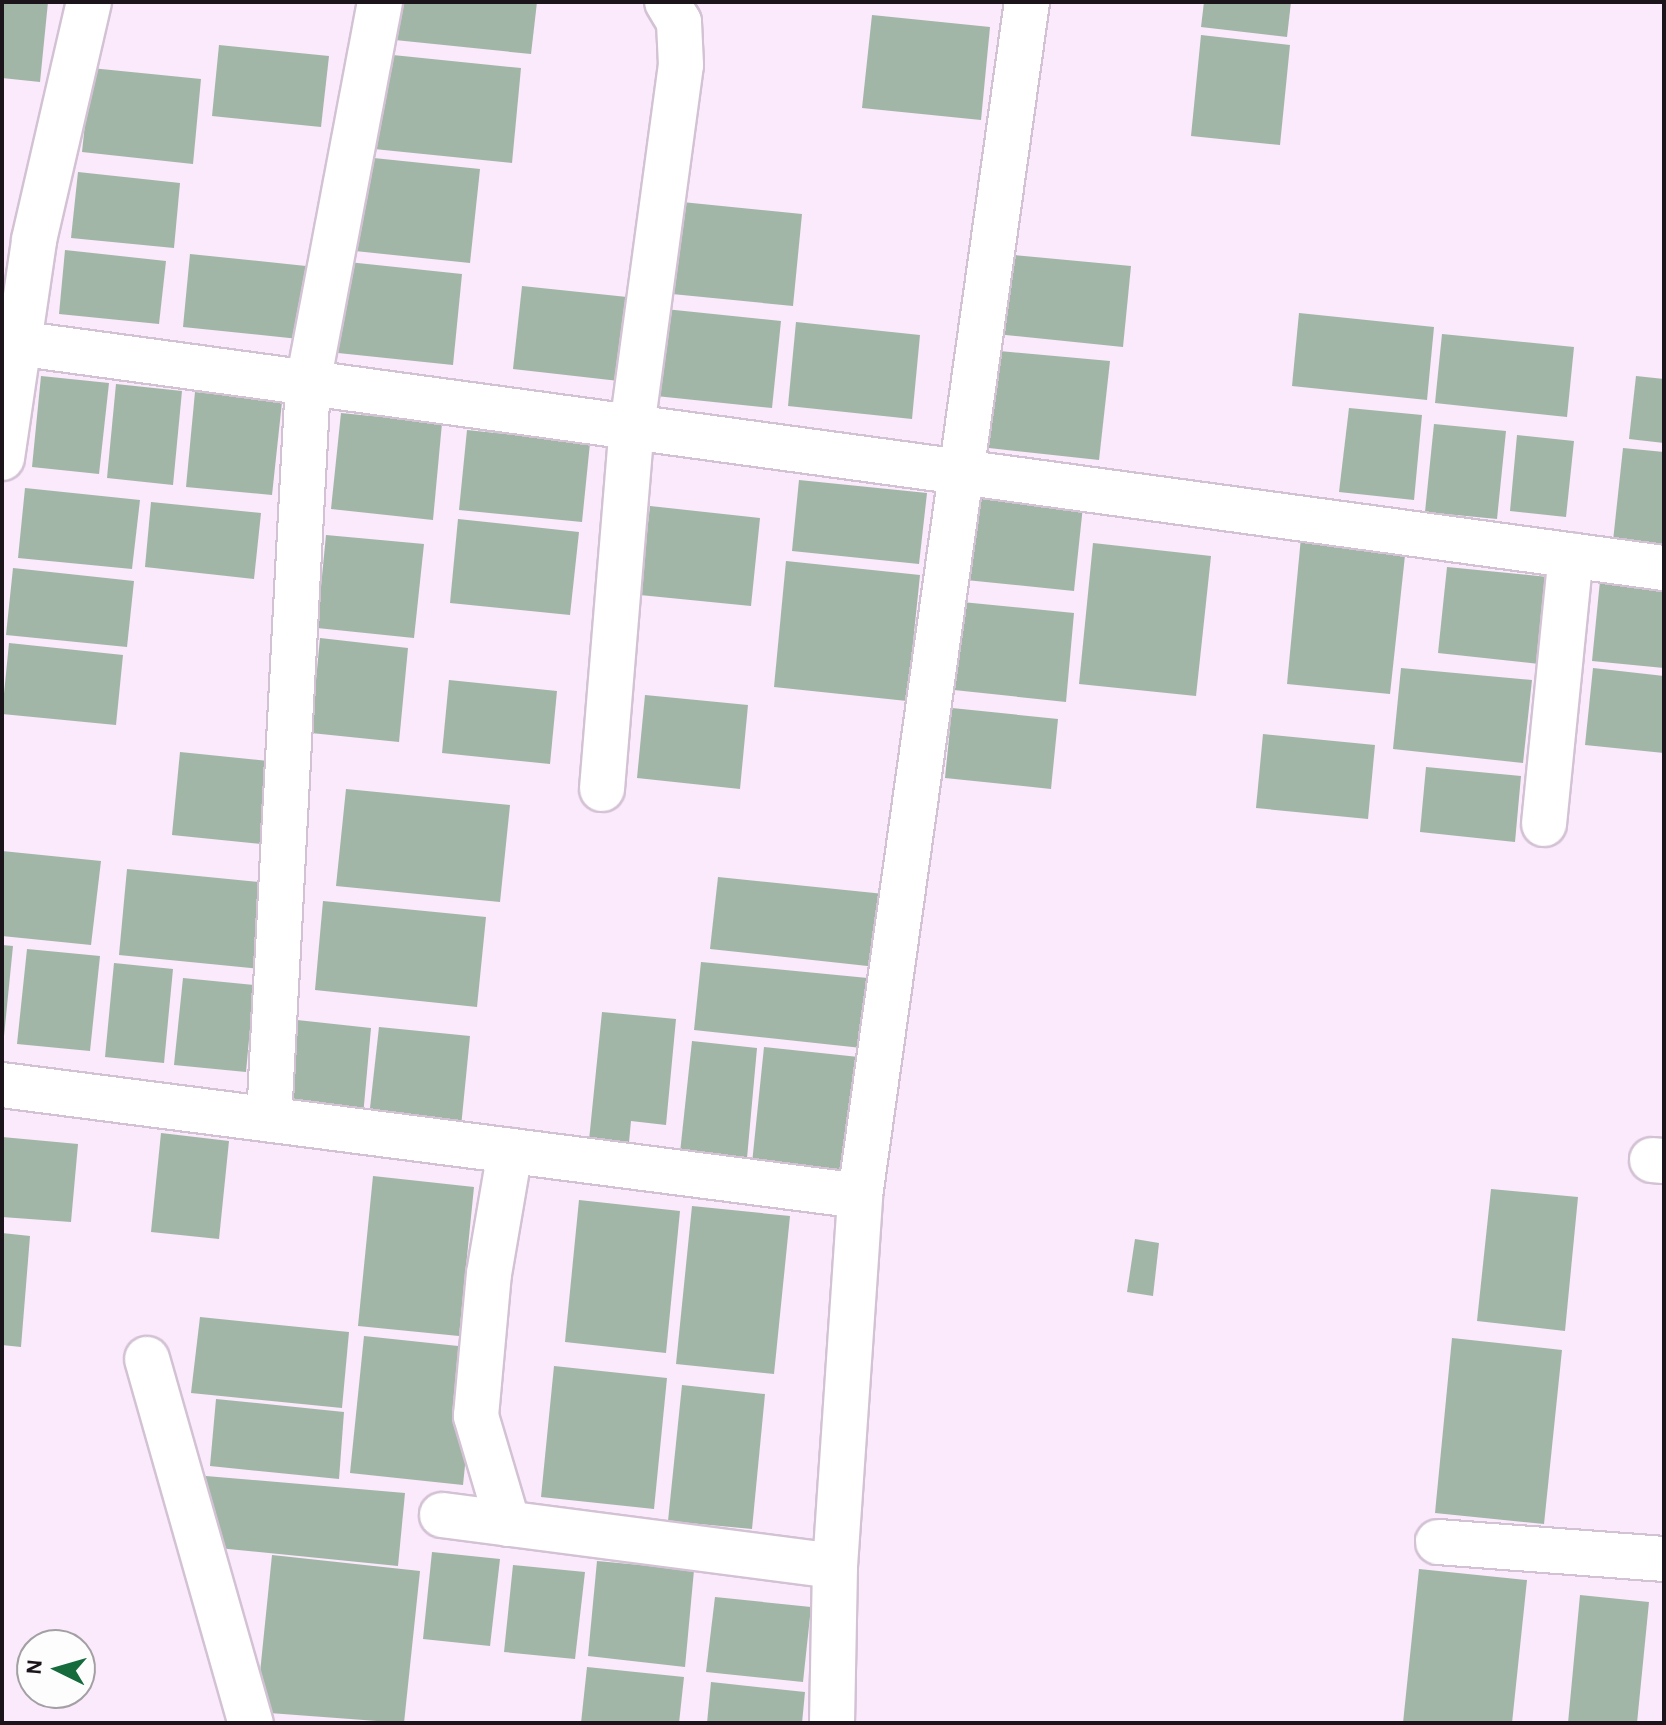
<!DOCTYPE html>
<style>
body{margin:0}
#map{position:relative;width:1666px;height:1725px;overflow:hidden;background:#fbe9fc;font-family:"Alegreya Sans",sans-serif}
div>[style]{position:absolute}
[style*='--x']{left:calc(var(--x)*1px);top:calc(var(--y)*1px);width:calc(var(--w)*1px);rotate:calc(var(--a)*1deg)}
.building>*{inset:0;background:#a1b6a7}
.roads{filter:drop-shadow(2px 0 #d3c2d4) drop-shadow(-2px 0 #d3c2d4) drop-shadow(0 2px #d3c2d4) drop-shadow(0 -2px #d3c2d4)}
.street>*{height:44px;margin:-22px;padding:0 22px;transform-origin:22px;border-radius:22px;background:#fff}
span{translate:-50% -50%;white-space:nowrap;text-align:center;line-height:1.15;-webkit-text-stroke:6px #fdfdfd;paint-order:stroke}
.frame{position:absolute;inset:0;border:4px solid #1b151b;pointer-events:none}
.north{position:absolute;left:16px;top:1629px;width:80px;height:80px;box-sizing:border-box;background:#fdfdfd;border:2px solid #a3a0a3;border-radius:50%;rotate:275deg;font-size:22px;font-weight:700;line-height:32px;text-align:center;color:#1b151b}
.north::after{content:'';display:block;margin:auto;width:28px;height:36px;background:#166b3d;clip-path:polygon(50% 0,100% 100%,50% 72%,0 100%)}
</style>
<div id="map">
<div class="building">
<div style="clip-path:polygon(2px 2px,48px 2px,40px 82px,2px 78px)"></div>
<div style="clip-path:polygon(399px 2px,537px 2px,531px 54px,395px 40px)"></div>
<div style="clip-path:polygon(1204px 2px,1291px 2px,1287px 37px,1201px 27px)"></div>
<div style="clip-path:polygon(872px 15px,990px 27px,981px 120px,862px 108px)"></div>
<div style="clip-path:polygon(1201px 35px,1290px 45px,1280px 145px,1191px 136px)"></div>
<div style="clip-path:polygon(219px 45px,329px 56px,321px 127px,212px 116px)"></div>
<div style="clip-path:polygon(383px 54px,521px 68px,512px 163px,374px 149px)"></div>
<div style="clip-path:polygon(91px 68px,201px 79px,193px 164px,82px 152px)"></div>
<div style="clip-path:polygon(364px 157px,480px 169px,470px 263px,355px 251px)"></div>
<div style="clip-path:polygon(78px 172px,180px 183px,174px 248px,71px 238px)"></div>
<div style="clip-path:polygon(682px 202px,802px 214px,793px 306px,672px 294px)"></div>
<div style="clip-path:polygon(65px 250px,166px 261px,159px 324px,59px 314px)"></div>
<div style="clip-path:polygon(190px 254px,306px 266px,299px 339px,183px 327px)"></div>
<div style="clip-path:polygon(1004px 254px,1131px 266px,1123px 347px,996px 334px)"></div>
<div style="clip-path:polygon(348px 262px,462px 274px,453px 365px,338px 353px)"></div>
<div style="clip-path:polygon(522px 286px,627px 297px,619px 381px,513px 369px)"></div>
<div style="clip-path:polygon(665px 309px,781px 321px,772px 408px,656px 396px)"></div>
<div style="clip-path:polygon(1299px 313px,1434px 327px,1427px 400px,1292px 386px)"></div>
<div style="clip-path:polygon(796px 322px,920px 335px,912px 419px,788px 406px)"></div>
<div style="clip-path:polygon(1442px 334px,1574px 347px,1567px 417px,1435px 403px)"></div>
<div style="clip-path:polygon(989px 350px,1110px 361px,1099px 460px,980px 447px)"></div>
<div style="clip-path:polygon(41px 376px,109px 383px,99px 474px,32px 467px)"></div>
<div style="clip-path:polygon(1636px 376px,1664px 379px,1664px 443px,1629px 439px)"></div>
<div style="clip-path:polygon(116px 384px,182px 391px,173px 485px,107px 478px)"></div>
<div style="clip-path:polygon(195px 392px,282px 402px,272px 495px,186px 487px)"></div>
<div style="clip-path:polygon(1349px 408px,1422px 415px,1414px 500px,1339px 492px)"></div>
<div style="clip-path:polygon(341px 413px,442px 423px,433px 520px,331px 509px)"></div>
<div style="clip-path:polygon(1434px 424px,1506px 431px,1497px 519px,1425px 512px)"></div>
<div style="clip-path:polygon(467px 430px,590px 443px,582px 522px,459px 510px)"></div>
<div style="clip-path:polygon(1517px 435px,1574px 441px,1566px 517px,1510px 511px)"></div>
<div style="clip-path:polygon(1623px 448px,1664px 452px,1664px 546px,1613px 541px)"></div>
<div style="clip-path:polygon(799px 480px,927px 493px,919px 564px,792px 551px)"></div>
<div style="clip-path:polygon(25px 488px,140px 500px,132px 569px,18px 558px)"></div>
<div style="clip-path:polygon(976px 495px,1083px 506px,1074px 591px,966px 580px)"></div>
<div style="clip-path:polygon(151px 502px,261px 513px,254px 579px,145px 567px)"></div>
<div style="clip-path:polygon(650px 506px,760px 518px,751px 606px,640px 595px)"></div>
<div style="clip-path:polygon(458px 519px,579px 532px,570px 615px,450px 603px)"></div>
<div style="clip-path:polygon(1302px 527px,1407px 537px,1390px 694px,1287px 684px)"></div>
<div style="clip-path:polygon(326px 535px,424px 544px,414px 638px,317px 628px)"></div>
<div style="clip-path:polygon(1093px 543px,1211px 556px,1196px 696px,1079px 684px)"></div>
<div style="clip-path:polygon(786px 561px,920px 575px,907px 701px,774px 687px)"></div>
<div style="clip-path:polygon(1447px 567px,1548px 577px,1539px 664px,1438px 653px)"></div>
<div style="clip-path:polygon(13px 568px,134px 581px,127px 647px,6px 635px)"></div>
<div style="clip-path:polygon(1600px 581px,1664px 587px,1664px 668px,1592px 661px)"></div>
<div style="clip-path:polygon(962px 602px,1074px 613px,1066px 702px,954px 690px)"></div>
<div style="clip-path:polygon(320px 638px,408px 648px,399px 742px,311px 733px)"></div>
<div style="clip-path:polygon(9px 643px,123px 655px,116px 725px,2px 714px)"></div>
<div style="clip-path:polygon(1401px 668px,1532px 680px,1523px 763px,1393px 749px)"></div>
<div style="clip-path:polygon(1593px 668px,1664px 676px,1664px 753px,1585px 745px)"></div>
<div style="clip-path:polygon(449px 680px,557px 691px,550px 764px,442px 753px)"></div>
<div style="clip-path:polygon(645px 695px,748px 705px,740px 789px,637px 778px)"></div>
<div style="clip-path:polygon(952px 708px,1058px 719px,1051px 789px,945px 778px)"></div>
<div style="clip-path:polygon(1263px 734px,1375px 745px,1368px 819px,1256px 808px)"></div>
<div style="clip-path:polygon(180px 752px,278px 762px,270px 845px,172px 835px)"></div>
<div style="clip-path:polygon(1426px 767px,1521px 776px,1515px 842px,1420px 832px)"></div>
<div style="clip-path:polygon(346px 789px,510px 805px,500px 902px,336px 886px)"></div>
<div style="clip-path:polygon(2px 851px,101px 861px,91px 945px,2px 936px)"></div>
<div style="clip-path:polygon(127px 869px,269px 883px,260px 969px,119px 955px)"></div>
<div style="clip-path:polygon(718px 877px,894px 895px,886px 968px,710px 949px)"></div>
<div style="clip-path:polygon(323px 901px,486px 917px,477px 1007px,315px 990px)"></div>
<div style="clip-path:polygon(2px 945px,13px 946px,4px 1036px,2px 1036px)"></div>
<div style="clip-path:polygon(27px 949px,100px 956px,90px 1051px,17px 1044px)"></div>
<div style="clip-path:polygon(701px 962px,878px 979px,871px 1049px,694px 1030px)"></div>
<div style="clip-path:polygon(114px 963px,173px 969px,164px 1063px,105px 1057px)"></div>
<div style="clip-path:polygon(183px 978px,254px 985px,246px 1072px,174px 1065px)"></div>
<div style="clip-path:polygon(602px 1012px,676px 1019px,666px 1125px,631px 1121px,628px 1153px,588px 1150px)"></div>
<div style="clip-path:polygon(297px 1020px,371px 1028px,363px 1116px,289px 1108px)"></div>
<div style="clip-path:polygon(379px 1027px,470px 1036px,461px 1127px,369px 1117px)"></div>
<div style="clip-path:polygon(692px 1041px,757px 1048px,746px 1169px,679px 1162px)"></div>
<div style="clip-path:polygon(764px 1047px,868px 1058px,855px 1184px,751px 1173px)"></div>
<div style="clip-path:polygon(161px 1133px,229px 1141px,219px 1239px,151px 1232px)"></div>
<div style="clip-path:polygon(2px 1137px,78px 1144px,71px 1222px,2px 1217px)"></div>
<div style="clip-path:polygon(373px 1176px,474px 1187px,459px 1336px,358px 1326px)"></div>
<div style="clip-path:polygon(1491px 1189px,1578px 1197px,1565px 1331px,1477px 1321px)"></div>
<div style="clip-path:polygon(579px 1200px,680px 1211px,666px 1353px,565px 1342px)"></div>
<div style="clip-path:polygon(692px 1206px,790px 1216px,774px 1374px,676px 1364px)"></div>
<div style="clip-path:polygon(2px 1233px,30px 1236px,21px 1347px,2px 1345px)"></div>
<div style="clip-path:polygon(1135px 1239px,1159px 1243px,1153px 1296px,1127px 1292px)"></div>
<div style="clip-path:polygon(200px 1317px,349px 1332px,342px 1408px,191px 1393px)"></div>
<div style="clip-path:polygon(364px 1336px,477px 1348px,463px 1485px,350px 1473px)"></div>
<div style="clip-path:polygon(1452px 1338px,1562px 1350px,1544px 1524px,1435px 1513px)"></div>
<div style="clip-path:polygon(554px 1366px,667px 1378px,654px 1509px,541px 1497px)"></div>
<div style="clip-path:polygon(682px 1385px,765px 1394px,752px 1529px,668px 1521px)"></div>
<div style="clip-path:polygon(216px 1399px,344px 1412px,339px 1479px,210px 1466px)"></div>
<div style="clip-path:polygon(194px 1475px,405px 1493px,398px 1566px,208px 1547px)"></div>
<div style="clip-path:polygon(432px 1552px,500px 1559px,490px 1646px,423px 1639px)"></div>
<div style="clip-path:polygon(272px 1555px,420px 1571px,404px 1723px,256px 1712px)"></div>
<div style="clip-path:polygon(597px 1561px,694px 1570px,685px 1667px,588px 1656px)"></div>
<div style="clip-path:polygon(513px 1565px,585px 1572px,575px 1659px,504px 1652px)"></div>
<div style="clip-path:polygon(1419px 1569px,1527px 1580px,1512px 1723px,1403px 1723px)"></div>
<div style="clip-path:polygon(1580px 1595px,1649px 1602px,1637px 1723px,1568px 1723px)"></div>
<div style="clip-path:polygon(715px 1597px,811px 1607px,803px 1682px,706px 1672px)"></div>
<div style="clip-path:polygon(587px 1667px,684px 1677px,679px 1723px,581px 1723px)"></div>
<div style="clip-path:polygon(711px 1682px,805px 1692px,802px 1723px,707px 1723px)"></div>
</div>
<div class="roads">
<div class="street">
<div style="--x:2;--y:341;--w:1677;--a:7.78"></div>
<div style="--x:2;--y:458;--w:220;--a:-81.6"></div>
<div style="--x:34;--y:240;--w:244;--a:-77"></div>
<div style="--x:602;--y:789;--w:363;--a:-85.3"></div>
<div style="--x:632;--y:427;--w:365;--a:-82.3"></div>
<div style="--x:681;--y:65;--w:43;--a:-92.7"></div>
<div style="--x:679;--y:22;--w:23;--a:-121"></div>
<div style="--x:1544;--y:824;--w:270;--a:-84.3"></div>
<div style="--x:2;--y:1085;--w:865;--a:7.37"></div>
<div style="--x:860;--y:1196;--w:1206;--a:-82.04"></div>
<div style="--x:269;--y:1119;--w:737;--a:-86.97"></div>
<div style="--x:308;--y:383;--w:388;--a:-79.3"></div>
<div style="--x:1652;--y:1160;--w:12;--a:5"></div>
<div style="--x:147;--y:1359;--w:379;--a:74.1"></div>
<div style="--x:442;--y:1515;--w:396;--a:7.4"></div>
<div style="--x:508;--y:1524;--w:113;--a:-106.5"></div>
<div style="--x:476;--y:1416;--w:143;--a:-84.8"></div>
<div style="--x:489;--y:1274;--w:125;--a:-80.3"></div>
<div style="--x:1438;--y:1542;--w:227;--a:4.3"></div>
<div style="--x:832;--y:1723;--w:157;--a:-88.9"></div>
<div style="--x:835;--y:1566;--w:371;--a:-86.1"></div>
</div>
</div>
<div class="frame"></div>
<div class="north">N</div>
</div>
